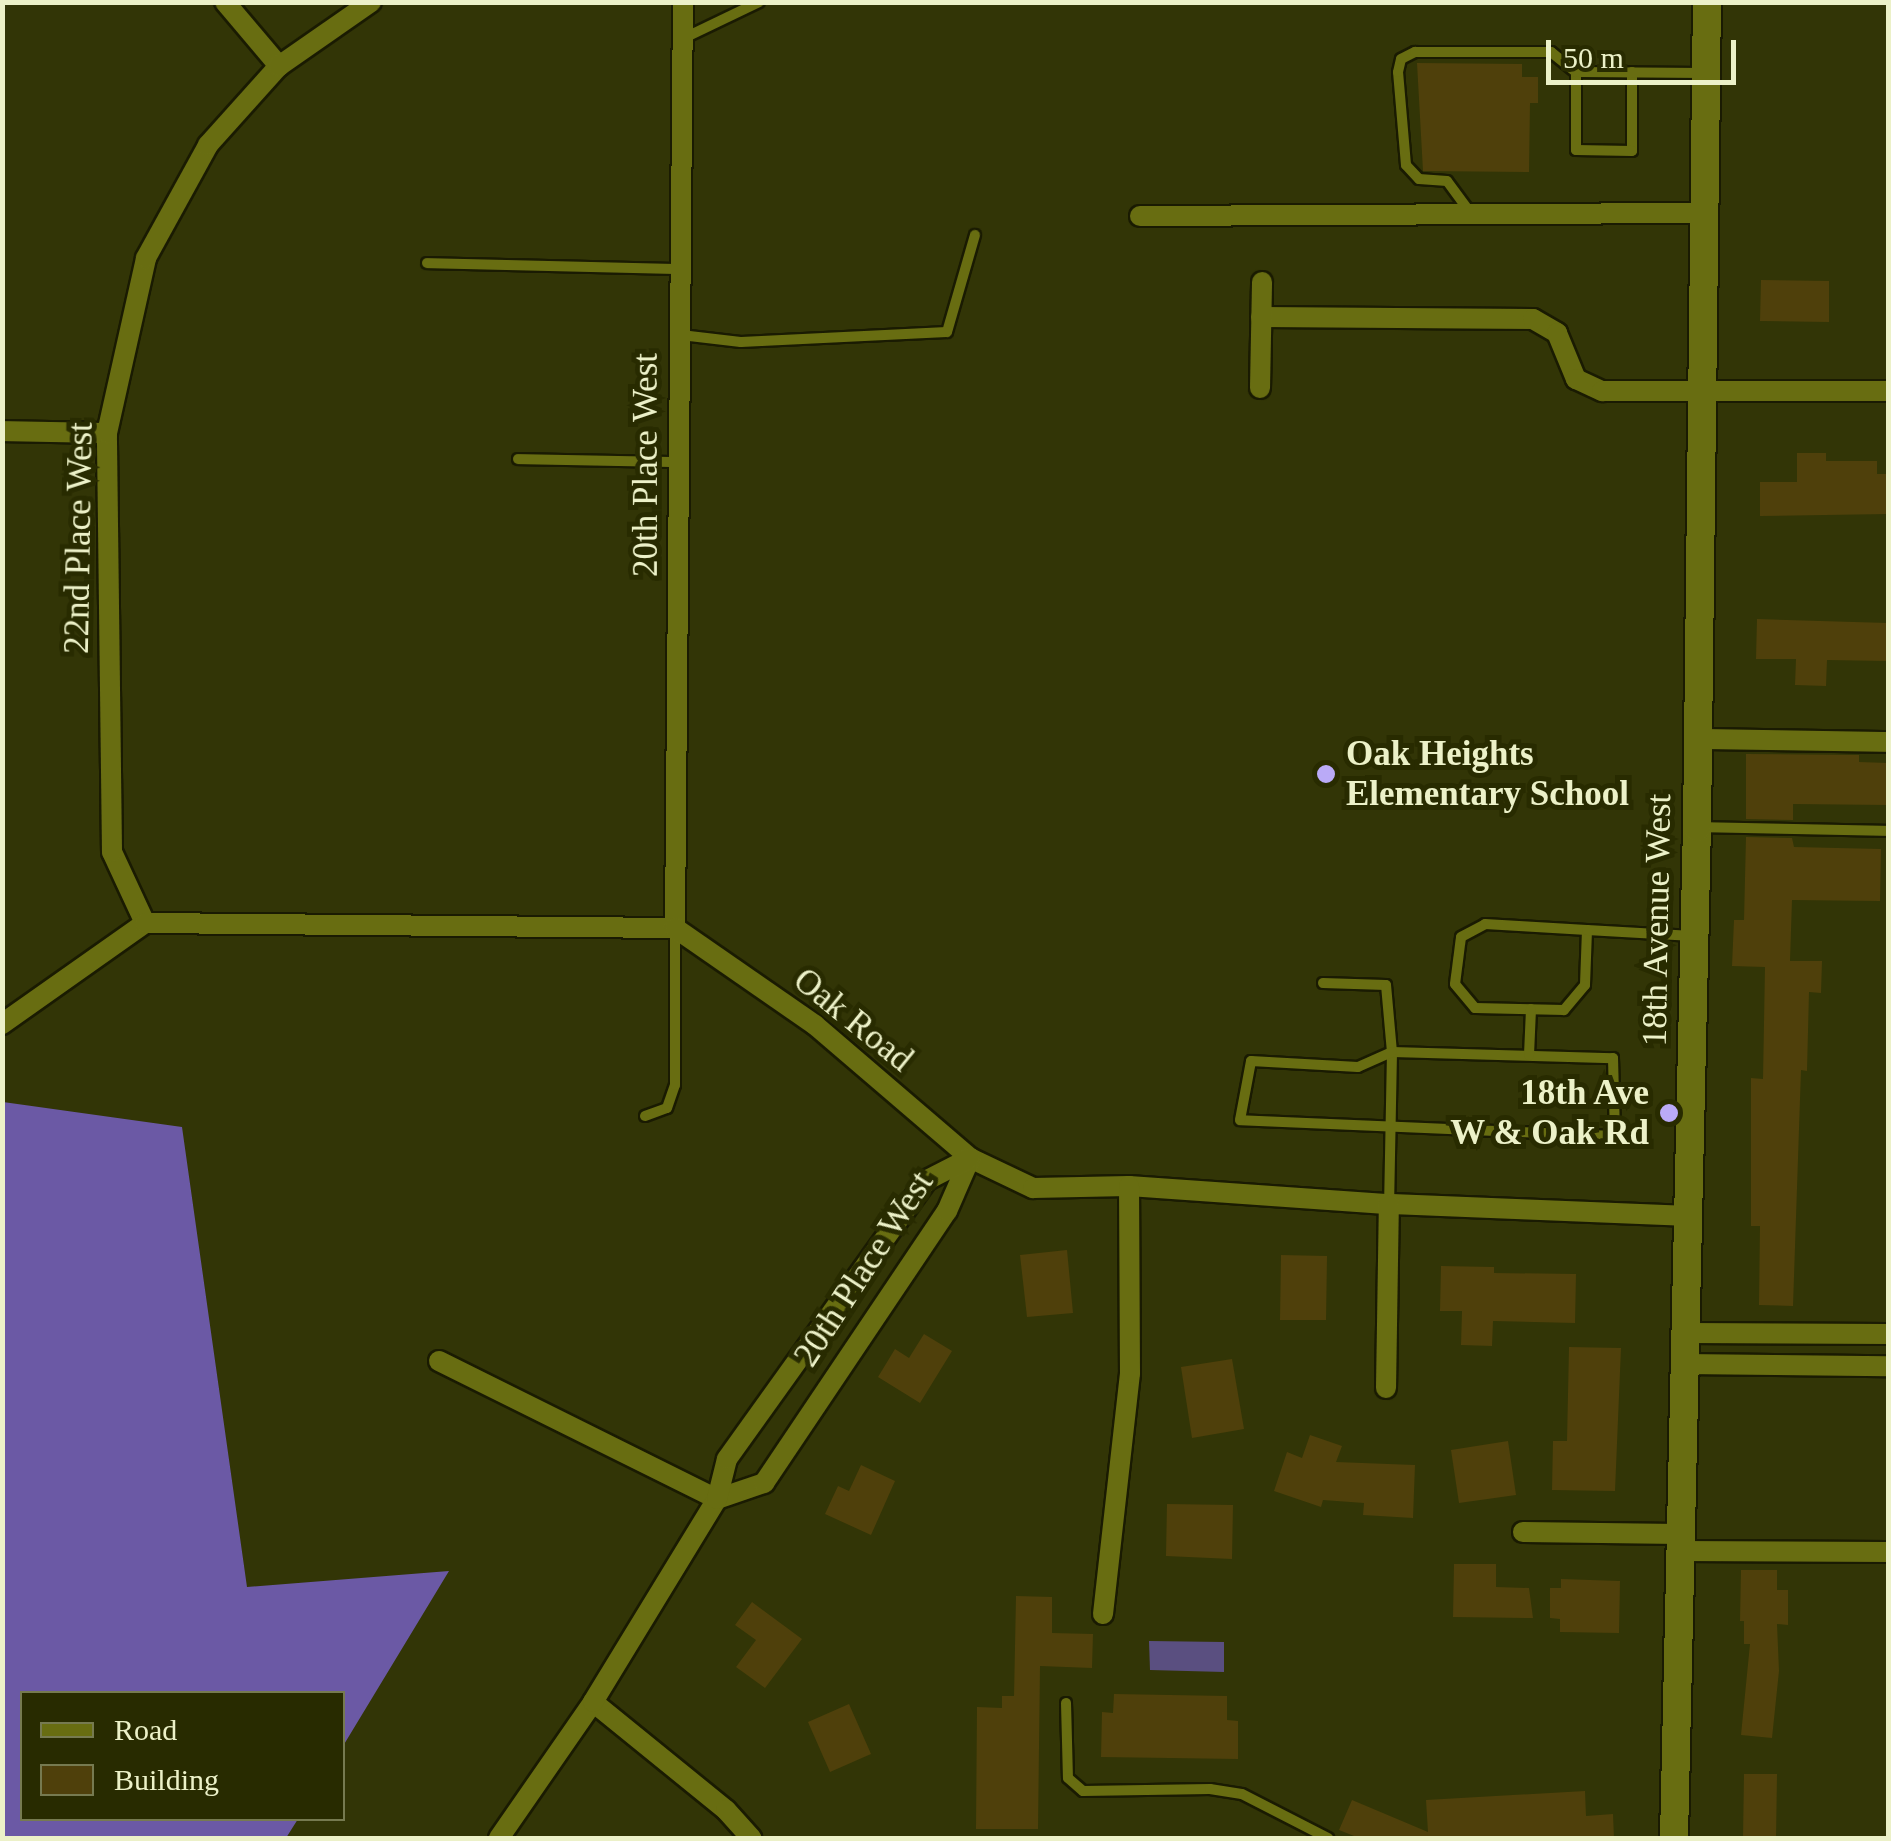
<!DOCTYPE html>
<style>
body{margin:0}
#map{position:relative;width:1891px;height:1841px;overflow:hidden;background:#323506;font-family:"Times New Roman",serif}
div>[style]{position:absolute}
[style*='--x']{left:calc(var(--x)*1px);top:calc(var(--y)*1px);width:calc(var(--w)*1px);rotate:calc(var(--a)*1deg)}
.green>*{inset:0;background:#5a4f80}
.forest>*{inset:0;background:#6b59a5}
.building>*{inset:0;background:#4f400b}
.roads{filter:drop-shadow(2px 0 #1a1b02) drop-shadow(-2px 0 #1a1b02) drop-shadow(0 2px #1a1b02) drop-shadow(0 -2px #1a1b02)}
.service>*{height:10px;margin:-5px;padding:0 5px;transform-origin:5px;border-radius:5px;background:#686d11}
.minor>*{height:20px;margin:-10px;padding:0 10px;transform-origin:10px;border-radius:10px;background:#686d11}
.tertiary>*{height:28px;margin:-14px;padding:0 14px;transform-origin:14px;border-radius:14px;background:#686d11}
.dots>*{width:28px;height:28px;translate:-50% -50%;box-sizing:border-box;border:5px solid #282b00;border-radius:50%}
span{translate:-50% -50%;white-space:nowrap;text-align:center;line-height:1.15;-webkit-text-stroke:10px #282b00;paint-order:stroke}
.street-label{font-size:35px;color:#ecf1c8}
.poi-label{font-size:35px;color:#ecf1c8;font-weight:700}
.left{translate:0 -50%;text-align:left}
.right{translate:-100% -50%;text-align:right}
.frame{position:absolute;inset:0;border:5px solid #ecf1c8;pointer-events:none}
.legend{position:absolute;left:20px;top:1691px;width:325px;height:130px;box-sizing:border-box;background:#282b00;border:2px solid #767a50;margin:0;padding:12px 18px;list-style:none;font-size:30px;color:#ecf1c8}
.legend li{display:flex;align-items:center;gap:20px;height:50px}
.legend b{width:50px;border:2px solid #767a50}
.scale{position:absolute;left:1546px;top:40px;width:190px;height:45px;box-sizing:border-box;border:5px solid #ecf1c8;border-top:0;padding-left:12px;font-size:30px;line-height:35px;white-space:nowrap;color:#ecf1c8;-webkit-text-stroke:8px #282b00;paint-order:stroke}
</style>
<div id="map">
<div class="green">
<div style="clip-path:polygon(1149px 1641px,1224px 1642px,1224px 1672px,1150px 1670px)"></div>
</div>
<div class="forest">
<div style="clip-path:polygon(3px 1102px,182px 1127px,247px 1587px,449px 1571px,343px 1746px,342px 1694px,22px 1694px,22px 1818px,298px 1819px,286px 1838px,3px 1838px)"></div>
</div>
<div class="building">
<div style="clip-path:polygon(1417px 63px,1522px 64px,1522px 77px,1538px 77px,1538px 103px,1530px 103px,1529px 172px,1423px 171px)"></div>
<div style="clip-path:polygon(1761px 280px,1829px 281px,1829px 322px,1760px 321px)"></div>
<div style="clip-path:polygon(1797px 453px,1826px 453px,1826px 461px,1877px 461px,1877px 474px,1888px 474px,1888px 514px,1760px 516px,1760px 482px,1797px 482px)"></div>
<div style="clip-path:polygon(1757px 619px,1888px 623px,1888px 661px,1827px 660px,1826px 686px,1795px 685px,1796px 659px,1756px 659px)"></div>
<div style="clip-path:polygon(1746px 754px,1859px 755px,1859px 762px,1888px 763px,1888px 805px,1793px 804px,1793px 820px,1746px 819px)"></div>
<div style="clip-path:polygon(1746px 837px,1792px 838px,1794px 847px,1881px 849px,1880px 901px,1792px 900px,1790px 961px,1822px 961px,1821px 993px,1809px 992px,1807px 1071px,1801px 1070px,1793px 1306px,1759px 1305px,1760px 1226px,1751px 1226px,1751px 1078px,1763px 1079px,1765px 967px,1732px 966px,1734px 920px,1744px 920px)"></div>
<div style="clip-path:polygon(1067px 1250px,1073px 1313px,1027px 1317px,1020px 1255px)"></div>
<div style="clip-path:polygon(1281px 1255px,1327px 1256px,1326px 1320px,1280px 1320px)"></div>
<div style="clip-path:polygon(1441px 1266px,1494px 1267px,1494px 1273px,1576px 1274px,1575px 1323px,1493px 1321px,1492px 1346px,1461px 1345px,1462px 1311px,1440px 1311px)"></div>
<div style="clip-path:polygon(924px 1334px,952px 1351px,920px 1403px,878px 1377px,895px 1349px,909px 1358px)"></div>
<div style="clip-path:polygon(1569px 1347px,1621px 1348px,1615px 1491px,1552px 1490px,1553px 1441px,1567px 1441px)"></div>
<div style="clip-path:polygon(1232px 1359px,1244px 1429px,1192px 1438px,1181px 1367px)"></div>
<div style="clip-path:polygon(1310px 1435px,1342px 1446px,1336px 1462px,1415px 1465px,1413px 1518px,1363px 1515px,1364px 1503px,1323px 1500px,1321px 1507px,1274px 1491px,1287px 1452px,1302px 1458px)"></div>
<div style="clip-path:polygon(1508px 1441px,1516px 1495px,1459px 1503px,1451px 1450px)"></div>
<div style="clip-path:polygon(861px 1465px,895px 1481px,871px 1535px,825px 1514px,838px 1486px,849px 1491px)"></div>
<div style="clip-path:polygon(1167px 1504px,1233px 1505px,1232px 1559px,1166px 1556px)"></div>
<div style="clip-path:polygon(1454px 1564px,1496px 1564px,1496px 1587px,1529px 1588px,1533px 1618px,1453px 1617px)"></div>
<div style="clip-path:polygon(1741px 1570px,1777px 1570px,1777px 1590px,1788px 1590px,1788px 1625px,1777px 1624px,1779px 1671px,1772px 1738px,1741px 1735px,1750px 1644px,1744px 1644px,1744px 1621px,1740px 1621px)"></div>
<div style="clip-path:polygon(1561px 1579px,1620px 1581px,1619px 1633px,1560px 1632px,1560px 1619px,1550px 1618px,1550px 1588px,1561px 1588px)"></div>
<div style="clip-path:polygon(1016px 1596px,1052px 1597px,1052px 1633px,1093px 1634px,1092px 1668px,1040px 1666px,1038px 1829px,976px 1829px,977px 1707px,1002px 1708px,1002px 1696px,1014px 1696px)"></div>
<div style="clip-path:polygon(752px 1602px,802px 1639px,765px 1688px,736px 1667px,756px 1640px,735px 1625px)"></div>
<div style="clip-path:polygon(1114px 1694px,1227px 1696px,1227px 1720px,1238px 1721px,1238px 1759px,1101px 1757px,1102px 1712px,1113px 1713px)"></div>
<div style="clip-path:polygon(849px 1704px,871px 1754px,830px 1772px,808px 1722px)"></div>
<div style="clip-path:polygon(1744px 1774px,1777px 1774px,1776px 1838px,1743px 1838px)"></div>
<div style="clip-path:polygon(1585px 1791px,1586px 1816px,1613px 1814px,1614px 1838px,1359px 1838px,1339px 1830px,1352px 1800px,1428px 1832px,1426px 1800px)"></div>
</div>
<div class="roads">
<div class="service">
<div style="--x:684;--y:38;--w:83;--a:-25.6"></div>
<div style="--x:1632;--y:72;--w:79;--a:90"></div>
<div style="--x:1632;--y:151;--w:56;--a:-179"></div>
<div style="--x:1576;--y:150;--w:78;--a:-90"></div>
<div style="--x:1576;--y:72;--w:128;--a:0.4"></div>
<div style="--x:1472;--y:215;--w:42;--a:-126.3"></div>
<div style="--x:1447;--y:181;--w:28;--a:-176"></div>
<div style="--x:1419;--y:179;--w:19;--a:-133"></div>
<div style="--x:1406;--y:165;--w:93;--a:-94.9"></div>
<div style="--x:1398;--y:72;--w:13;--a:-77"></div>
<div style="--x:1401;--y:59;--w:16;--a:-27"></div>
<div style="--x:1415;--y:52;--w:136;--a:0"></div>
<div style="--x:1551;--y:52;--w:32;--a:39"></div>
<div style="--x:427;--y:263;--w:254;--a:1.4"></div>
<div style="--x:681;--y:335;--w:60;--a:6.7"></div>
<div style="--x:741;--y:342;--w:206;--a:-2.8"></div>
<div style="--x:947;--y:332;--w:101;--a:-73.9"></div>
<div style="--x:518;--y:459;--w:161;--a:1.1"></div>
<div style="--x:1700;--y:827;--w:188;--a:1.2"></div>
<div style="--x:1587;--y:930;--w:55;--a:92.1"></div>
<div style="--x:1585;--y:985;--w:33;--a:130"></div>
<div style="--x:1564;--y:1010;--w:89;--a:-178.7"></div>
<div style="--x:1475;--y:1008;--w:31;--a:-130"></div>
<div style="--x:1455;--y:984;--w:47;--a:-82.7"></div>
<div style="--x:1461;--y:937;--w:27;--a:-28"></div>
<div style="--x:1485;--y:924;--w:102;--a:3.4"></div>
<div style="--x:1587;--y:930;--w:106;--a:3.2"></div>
<div style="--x:1323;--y:983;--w:63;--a:1.8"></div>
<div style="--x:1386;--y:985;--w:67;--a:84.9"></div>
<div style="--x:1392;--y:1052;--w:151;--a:91.1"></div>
<div style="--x:1392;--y:1052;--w:221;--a:1.6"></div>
<div style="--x:1613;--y:1058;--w:78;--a:88.5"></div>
<div style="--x:1615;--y:1136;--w:375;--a:-177.6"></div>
<div style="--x:1240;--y:1120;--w:60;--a:-79.4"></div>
<div style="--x:1251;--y:1061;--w:107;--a:3.2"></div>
<div style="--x:1358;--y:1067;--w:37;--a:-24"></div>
<div style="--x:1529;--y:1055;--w:46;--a:-87.5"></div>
<div style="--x:645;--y:1116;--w:23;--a:-20"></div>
<div style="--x:667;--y:1108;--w:24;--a:-71"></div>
<div style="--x:675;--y:1085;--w:156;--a:-90"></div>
<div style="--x:1066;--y:1703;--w:75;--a:88.5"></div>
<div style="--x:1068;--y:1778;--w:20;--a:41"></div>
<div style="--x:1083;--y:1791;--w:127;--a:-0.9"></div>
<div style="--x:1210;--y:1789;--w:32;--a:9"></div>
<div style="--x:1242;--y:1794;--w:97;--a:27.1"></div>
</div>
<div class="minor">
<div style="--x:225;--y:2;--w:84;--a:49.8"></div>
<div style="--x:1140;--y:216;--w:562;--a:-0.31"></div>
<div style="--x:1261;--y:317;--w:272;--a:0.4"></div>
<div style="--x:1533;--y:319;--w:28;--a:30"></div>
<div style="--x:1557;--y:333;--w:50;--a:67.6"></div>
<div style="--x:1576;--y:379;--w:29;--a:25"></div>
<div style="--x:1602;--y:391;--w:286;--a:0"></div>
<div style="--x:1260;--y:388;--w:106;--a:-88.9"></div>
<div style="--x:2;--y:431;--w:105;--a:1.1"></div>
<div style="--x:1699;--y:739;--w:189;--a:0.9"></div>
<div style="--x:145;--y:923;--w:78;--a:-114.9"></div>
<div style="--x:112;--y:852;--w:419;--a:-90.7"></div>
<div style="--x:107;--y:433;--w:179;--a:-77.4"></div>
<div style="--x:146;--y:258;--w:129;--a:-61.2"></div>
<div style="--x:208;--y:145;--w:106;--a:-48.1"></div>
<div style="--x:279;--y:66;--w:112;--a:-34.8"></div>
<div style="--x:675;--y:928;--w:926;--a:-89.51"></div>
<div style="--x:2;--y:1024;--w:175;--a:-35.2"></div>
<div style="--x:145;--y:923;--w:530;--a:0.54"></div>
<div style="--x:675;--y:928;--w:170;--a:34.7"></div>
<div style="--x:815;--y:1025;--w:204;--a:40.6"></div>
<div style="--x:970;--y:1158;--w:70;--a:25.5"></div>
<div style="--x:1033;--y:1188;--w:96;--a:-1.2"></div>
<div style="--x:1129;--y:1186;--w:261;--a:4"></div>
<div style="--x:1389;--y:1204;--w:297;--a:2.3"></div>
<div style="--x:1685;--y:1333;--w:203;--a:0.3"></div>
<div style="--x:439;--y:1361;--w:310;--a:26.4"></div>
<div style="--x:1684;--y:1364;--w:204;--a:0.6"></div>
<div style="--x:1386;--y:1388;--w:184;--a:-89.1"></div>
<div style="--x:717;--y:1499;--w:50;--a:-18.8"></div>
<div style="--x:764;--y:1483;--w:328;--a:-56.1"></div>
<div style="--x:947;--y:1211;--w:58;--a:-66.5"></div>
<div style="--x:1523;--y:1532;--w:156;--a:0.7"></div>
<div style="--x:1679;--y:1551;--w:209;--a:0.3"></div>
<div style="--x:1103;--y:1614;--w:243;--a:-83.6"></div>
<div style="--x:1130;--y:1373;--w:187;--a:-90.3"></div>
<div style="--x:593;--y:1702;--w:171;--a:39.1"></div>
<div style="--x:726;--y:1810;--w:38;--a:48"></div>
<div style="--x:499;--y:1838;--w:165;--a:-55.3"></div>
<div style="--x:593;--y:1702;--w:238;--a:-58.6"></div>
<div style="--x:717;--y:1499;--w:41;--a:-76"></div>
<div style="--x:727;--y:1459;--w:343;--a:-54.4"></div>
<div style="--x:927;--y:1180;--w:48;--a:-27.1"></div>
</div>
<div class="tertiary">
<div style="--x:1674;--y:1838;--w:1011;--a:-88.7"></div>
<div style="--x:1697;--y:827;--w:825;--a:-89.31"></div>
</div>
</div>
<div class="dots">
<div style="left:1326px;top:774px;background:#baaaf7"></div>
<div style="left:1669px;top:1113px;background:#baaaf7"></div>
</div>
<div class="street-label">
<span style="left:646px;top:465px;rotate:-90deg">20th Place West</span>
<span style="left:79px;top:538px;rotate:-89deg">22nd Place West</span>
<span style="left:1657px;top:920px;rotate:-89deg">18th Avenue West</span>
<span style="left:853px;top:1020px;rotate:39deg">Oak Road</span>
<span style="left:864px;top:1269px;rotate:-57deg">20th Place West</span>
</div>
<div class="poi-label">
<span class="left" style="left:1346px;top:774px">Oak Heights<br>Elementary School</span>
<span class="right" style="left:1649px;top:1113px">18th Ave<br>W &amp; Oak Rd</span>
</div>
<div class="frame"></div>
<ul class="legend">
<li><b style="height:12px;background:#686d11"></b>Road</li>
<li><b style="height:28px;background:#4f400b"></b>Building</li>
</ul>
<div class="scale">50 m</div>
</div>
